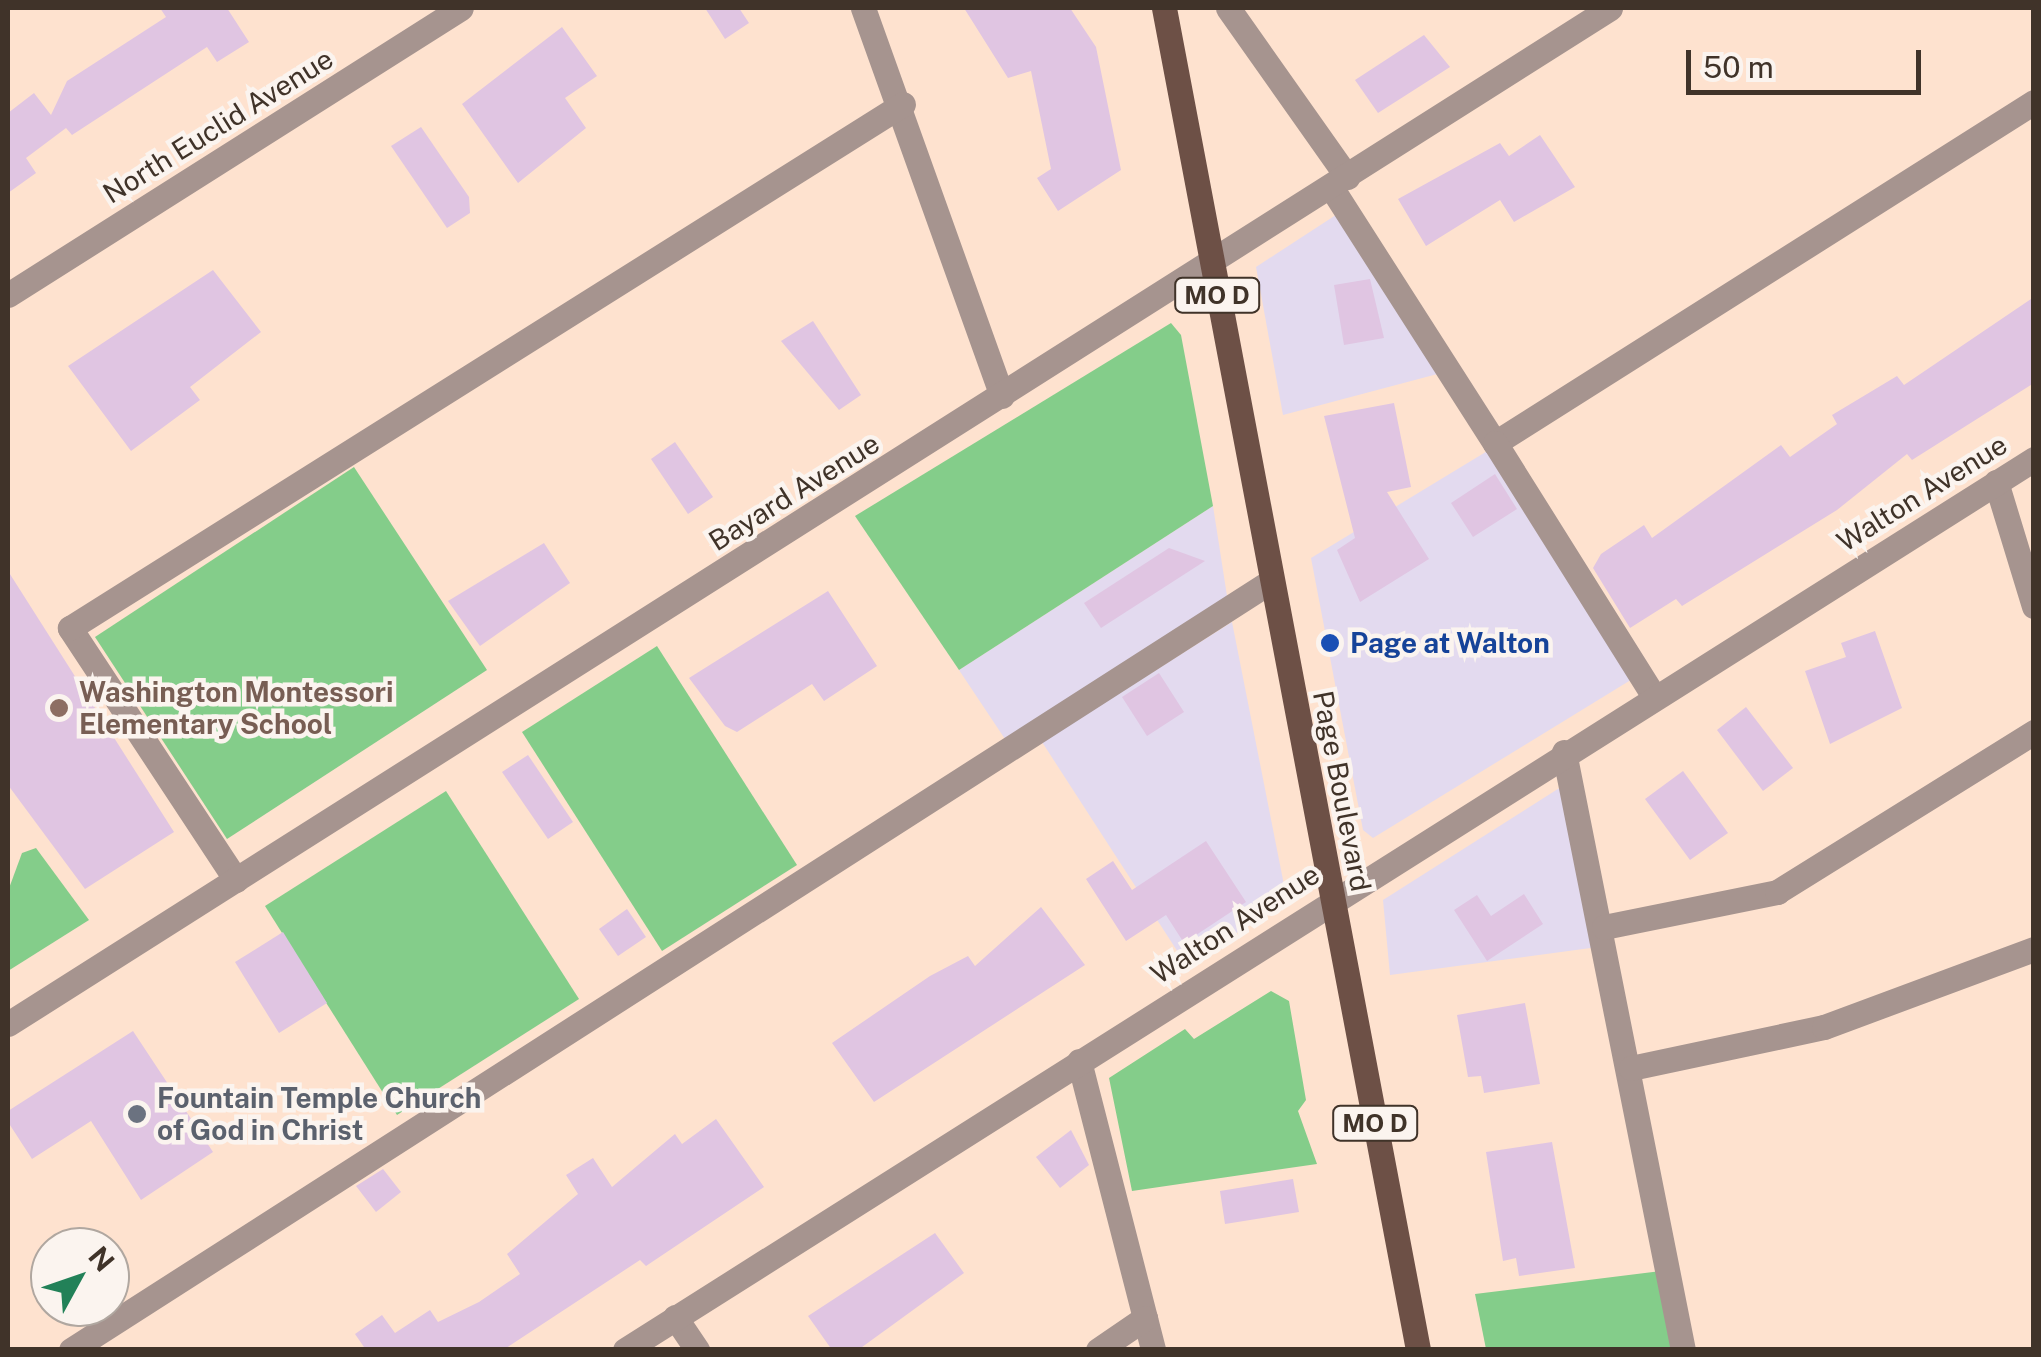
<!DOCTYPE html>
<style>
body{margin:0}
#map{position:relative;width:2041px;height:1357px;overflow:hidden;background:#fee2cf;font-family:"Public Sans",sans-serif}
div>[style]{position:absolute}
[style*='--x']{left:calc(var(--x)*1px);top:calc(var(--y)*1px);width:calc(var(--w)*1px);rotate:calc(var(--a)*1deg)}
.commercial>*{inset:0;background:#e3daef}
.green>*{inset:0;background:#84cd8a}
.building>*{inset:0;background:#e0c5e2}
.minor>*{height:25px;margin:-12.5px;padding:0 12.5px;transform-origin:12.5px;border-radius:12.5px;background:#a6948f}
.major>*{height:25px;margin:-12.5px;padding:0 12.5px;transform-origin:12.5px;border-radius:12.5px;background:#6d5046}
.dots>*{width:28px;height:28px;translate:-50% -50%;box-sizing:border-box;border:5px solid #fbf4ef;border-radius:50%}
span{translate:-50% -50%;white-space:nowrap;text-align:center;line-height:1.15;-webkit-text-stroke:9px #fbf4ef;paint-order:stroke}
.shield-label span{padding:2px 8px;background:#fbf4ef;border:2px solid;border-radius:8px;-webkit-text-stroke-width:0}
.shield-label{font-size:25px;color:#403329;font-weight:700}
.street-label{font-size:28px;color:#403329}
.transit-label{font-size:28px;color:#164399;font-weight:700}
.left{translate:0 -50%;text-align:left}
.education-label{font-size:28px;color:#785e54;font-weight:700}
.worship-label{font-size:28px;color:#5b616d;font-weight:700}
.frame{position:absolute;inset:0;border:10px solid #403329;pointer-events:none}
.north{position:absolute;left:30px;top:1227px;width:100px;height:100px;box-sizing:border-box;background:#fbf4ef;border:2px solid #b0a7a0;border-radius:50%;rotate:50deg;font-size:28px;font-weight:700;line-height:40px;text-align:center;color:#403329}
.north::after{content:'';display:block;margin:auto;width:35px;height:45px;background:#228158;clip-path:polygon(50% 0,100% 100%,50% 72%,0 100%)}
.scale{position:absolute;left:1686px;top:50px;width:235px;height:45px;box-sizing:border-box;border:5px solid #403329;border-top:0;padding-left:12px;font-size:30px;line-height:35px;white-space:nowrap;color:#403329;-webkit-text-stroke:8px #fbf4ef;paint-order:stroke}
</style>
<div id="map">
<div class="commercial">
<div style="clip-path:polygon(1342px 211px,1445px 372px,1283px 415px,1256px 267px)"></div>
<div style="clip-path:polygon(1489px 450px,1634px 678px,1373px 838px,1363px 830px,1311px 558px)"></div>
<div style="clip-path:polygon(1213px 506px,1227px 596px,1005px 739px,959px 670px)"></div>
<div style="clip-path:polygon(1232px 622px,1285px 890px,1266px 916px,1185px 963px,1042px 742px)"></div>
<div style="clip-path:polygon(1561px 787px,1598px 947px,1390px 975px,1383px 900px)"></div>
</div>
<div class="green">
<div style="clip-path:polygon(1171px 323px,1181px 335px,1213px 506px,959px 670px,855px 516px)"></div>
<div style="clip-path:polygon(354px 467px,487px 670px,227px 839px,95px 637px)"></div>
<div style="clip-path:polygon(657px 646px,797px 865px,662px 951px,522px 732px)"></div>
<div style="clip-path:polygon(446px 791px,579px 999px,397px 1115px,265px 906px)"></div>
<div style="clip-path:polygon(36px 848px,89px 920px,8px 971px,8px 891px,22px 853px)"></div>
<div style="clip-path:polygon(1271px 991px,1289px 1001px,1306px 1100px,1298px 1111px,1317px 1164px,1132px 1191px,1109px 1078px,1185px 1029px,1194px 1039px)"></div>
<div style="clip-path:polygon(1661px 1271px,1674px 1349px,1486px 1349px,1475px 1294px)"></div>
</div>
<div class="building">
<div style="clip-path:polygon(160px 8px,227px 8px,249px 42px,217px 62px,207px 47px,72px 135px,66px 128px,26px 158px,36px 173px,8px 193px,8px 113px,34px 93px,51px 115px,67px 81px,166px 17px)"></div>
<div style="clip-path:polygon(705px 8px,739px 8px,749px 23px,725px 39px)"></div>
<div style="clip-path:polygon(964px 8px,1070px 8px,1096px 47px,1121px 170px,1058px 211px,1037px 178px,1051px 169px,1031px 71px,1008px 78px)"></div>
<div style="clip-path:polygon(562px 27px,597px 76px,565px 98px,586px 128px,518px 183px,462px 104px)"></div>
<div style="clip-path:polygon(1424px 35px,1450px 67px,1378px 113px,1355px 80px)"></div>
<div style="clip-path:polygon(421px 127px,469px 197px,470px 213px,447px 228px,391px 146px)"></div>
<div style="clip-path:polygon(1540px 135px,1575px 187px,1514px 222px,1500px 200px,1426px 246px,1398px 199px,1500px 143px,1509px 156px)"></div>
<div style="clip-path:polygon(213px 270px,261px 332px,190px 387px,200px 400px,131px 451px,68px 366px)"></div>
<div style="clip-path:polygon(1370px 279px,1384px 338px,1344px 345px,1334px 285px)"></div>
<div style="clip-path:polygon(2034px 297px,2034px 383px,1912px 460px,1907px 454px,1837px 510px,1682px 606px,1676px 599px,1630px 628px,1593px 568px,1601px 554px,1644px 525px,1652px 538px,1781px 445px,1790px 457px,1837px 424px,1832px 415px,1897px 376px,1904px 385px)"></div>
<div style="clip-path:polygon(813px 321px,861px 395px,839px 410px,781px 341px)"></div>
<div style="clip-path:polygon(1394px 403px,1411px 487px,1387px 492px,1429px 559px,1360px 602px,1337px 550px,1355px 538px,1324px 416px)"></div>
<div style="clip-path:polygon(675px 442px,713px 497px,688px 514px,651px 459px)"></div>
<div style="clip-path:polygon(1495px 474px,1517px 509px,1473px 537px,1451px 503px)"></div>
<div style="clip-path:polygon(544px 543px,570px 583px,480px 646px,448px 601px)"></div>
<div style="clip-path:polygon(1169px 548px,1205px 561px,1101px 628px,1084px 603px)"></div>
<div style="clip-path:polygon(8px 571px,174px 832px,85px 889px,8px 785px)"></div>
<div style="clip-path:polygon(828px 591px,877px 666px,824px 701px,812px 684px,737px 732px,725px 726px,689px 678px)"></div>
<div style="clip-path:polygon(1875px 631px,1902px 708px,1830px 744px,1805px 671px,1846px 657px,1841px 643px)"></div>
<div style="clip-path:polygon(1159px 673px,1184px 712px,1147px 736px,1122px 697px)"></div>
<div style="clip-path:polygon(1746px 707px,1793px 768px,1763px 791px,1717px 730px)"></div>
<div style="clip-path:polygon(528px 755px,573px 822px,548px 839px,502px 772px)"></div>
<div style="clip-path:polygon(1683px 771px,1728px 833px,1690px 860px,1645px 799px)"></div>
<div style="clip-path:polygon(1206px 841px,1246px 902px,1184px 943px,1166px 915px,1126px 941px,1086px 879px,1113px 861px,1132px 890px)"></div>
<div style="clip-path:polygon(1524px 894px,1543px 924px,1487px 961px,1454px 910px,1477px 895px,1491px 916px)"></div>
<div style="clip-path:polygon(1041px 907px,1085px 965px,874px 1102px,832px 1043px,930px 976px,968px 956px,975px 966px)"></div>
<div style="clip-path:polygon(627px 909px,646px 937px,618px 956px,599px 929px)"></div>
<div style="clip-path:polygon(283px 932px,327px 1003px,279px 1033px,235px 962px)"></div>
<div style="clip-path:polygon(1525px 1003px,1540px 1084px,1484px 1093px,1481px 1076px,1468px 1077px,1457px 1015px)"></div>
<div style="clip-path:polygon(133px 1031px,213px 1152px,141px 1200px,91px 1121px,32px 1159px,8px 1122px,8px 1111px)"></div>
<div style="clip-path:polygon(716px 1119px,764px 1187px,646px 1266px,640px 1260px,503px 1350px,366px 1350px,355px 1334px,382px 1315px,395px 1333px,430px 1310px,438px 1322px,479px 1302px,520px 1274px,507px 1254px,578px 1194px,566px 1175px,593px 1158px,612px 1187px,675px 1134px,682px 1144px)"></div>
<div style="clip-path:polygon(1071px 1130px,1089px 1165px,1060px 1188px,1036px 1157px)"></div>
<div style="clip-path:polygon(1552px 1142px,1575px 1268px,1519px 1276px,1516px 1258px,1503px 1261px,1486px 1152px)"></div>
<div style="clip-path:polygon(383px 1169px,401px 1192px,376px 1212px,356px 1186px)"></div>
<div style="clip-path:polygon(1293px 1179px,1299px 1212px,1225px 1224px,1220px 1191px)"></div>
<div style="clip-path:polygon(935px 1233px,964px 1273px,858px 1350px,832px 1350px,808px 1316px)"></div>
</div>
<div class="minor">
<div style="--x:863;--y:8;--w:412;--a:70.3"></div>
<div style="--x:1228;--y:8;--w:207;--a:54.8"></div>
<div style="--x:1331;--y:187;--w:304;--a:57.4"></div>
<div style="--x:1495;--y:443;--w:638;--a:-32.32"></div>
<div style="--x:8;--y:295;--w:536;--a:-32.36"></div>
<div style="--x:1495;--y:443;--w:299;--a:57.9"></div>
<div style="--x:1996;--y:482;--w:130;--a:73"></div>
<div style="--x:1564;--y:752;--w:610;--a:78.75"></div>
<div style="--x:236;--y:880;--w:302;--a:-123.4"></div>
<div style="--x:70;--y:628;--w:984;--a:-32.17"></div>
<div style="--x:1604;--y:927;--w:177;--a:-11.4"></div>
<div style="--x:1777;--y:892;--w:303;--a:-31.9"></div>
<div style="--x:8;--y:1024;--w:1897;--a:-32.38"></div>
<div style="--x:1079;--y:1061;--w:298;--a:75.6"></div>
<div style="--x:1631;--y:1068;--w:197;--a:-12"></div>
<div style="--x:1824;--y:1027;--w:224;--a:-20.4"></div>
<div style="--x:675;--y:1317;--w:40;--a:56"></div>
<div style="--x:71;--y:1350;--w:1425;--a:-32.65"></div>
<div style="--x:625;--y:1350;--w:1667;--a:-32.31"></div>
<div style="--x:1098;--y:1350;--w:57;--a:-34.2"></div>
</div>
<div class="major">
<div style="--x:1164;--y:8;--w:1366;--a:79.28"></div>
</div>
<div class="dots">
<div style="left:1330px;top:643px;background:#1a4fb4"></div>
<div style="left:59px;top:708px;background:#8d6e63"></div>
<div style="left:137px;top:1114px;background:#6b7280"></div>
</div>
<div class="shield-label">
<span style="left:1217px;top:295px">MO D</span>
<span style="left:1375px;top:1123px">MO D</span>
</div>
<div class="street-label">
<span style="left:218px;top:126px;rotate:-32deg">North Euclid Avenue</span>
<span style="left:794px;top:492px;rotate:-32deg">Bayard Avenue</span>
<span style="left:1922px;top:493px;rotate:-32deg">Walton Avenue</span>
<span style="left:1342px;top:791px;rotate:79deg">Page Boulevard</span>
<span style="left:1235px;top:924px;rotate:-33deg">Walton Avenue</span>
</div>
<div class="transit-label">
<span class="left" style="left:1350px;top:643px">Page at Walton</span>
</div>
<div class="education-label">
<span class="left" style="left:79px;top:708px">Washington Montessori<br>Elementary School</span>
</div>
<div class="worship-label">
<span class="left" style="left:157px;top:1114px">Fountain Temple Church<br>of God in Christ</span>
</div>
<div class="frame"></div>
<div class="north">N</div>
<div class="scale">50 m</div>
</div>
